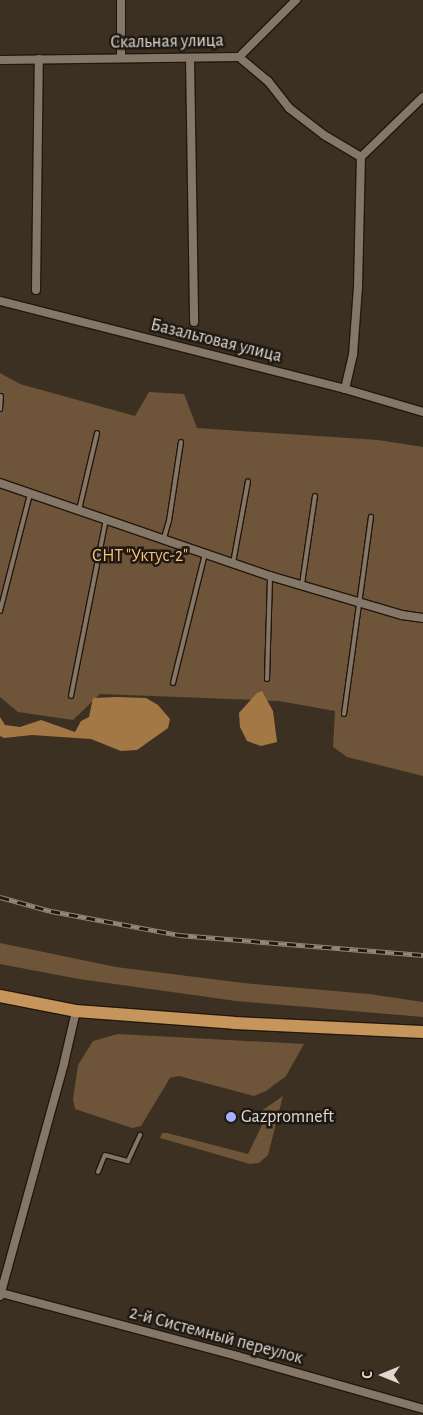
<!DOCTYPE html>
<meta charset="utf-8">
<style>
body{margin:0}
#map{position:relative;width:423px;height:1415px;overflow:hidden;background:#3c3022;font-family:"Alegreya Sans",sans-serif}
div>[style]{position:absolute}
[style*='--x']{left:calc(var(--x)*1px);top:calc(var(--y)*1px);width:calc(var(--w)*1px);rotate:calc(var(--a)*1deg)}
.green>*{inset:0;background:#6e5438}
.water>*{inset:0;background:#a47844}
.roads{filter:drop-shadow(1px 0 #23170b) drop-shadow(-1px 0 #23170b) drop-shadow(0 1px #23170b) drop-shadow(0 -1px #23170b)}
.service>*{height:4px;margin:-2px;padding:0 2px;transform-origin:2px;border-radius:2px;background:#857768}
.minor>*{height:8px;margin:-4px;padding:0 4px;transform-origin:4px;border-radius:4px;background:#857768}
.primary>*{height:12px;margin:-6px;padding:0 6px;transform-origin:6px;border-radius:6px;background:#c5955c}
.rail>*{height:5px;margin-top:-2.5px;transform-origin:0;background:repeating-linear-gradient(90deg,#1e1913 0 9px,#91877c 0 18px);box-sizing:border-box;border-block:1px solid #91877c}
.dots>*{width:14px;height:14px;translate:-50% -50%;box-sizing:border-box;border:2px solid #1e1913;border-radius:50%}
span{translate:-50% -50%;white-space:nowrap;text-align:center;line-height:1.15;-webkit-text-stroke:5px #1e1913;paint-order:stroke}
.street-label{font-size:18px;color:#e0d8d0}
.park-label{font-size:18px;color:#febd72}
.poi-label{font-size:18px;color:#e0d8d0}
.left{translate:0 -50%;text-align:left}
.north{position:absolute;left:358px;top:1350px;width:50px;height:50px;-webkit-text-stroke:4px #1e1913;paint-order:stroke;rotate:270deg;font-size:14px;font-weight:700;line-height:20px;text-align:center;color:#e0d8d0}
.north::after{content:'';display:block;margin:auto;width:18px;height:22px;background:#e0d8d0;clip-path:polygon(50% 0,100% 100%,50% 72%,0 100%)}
</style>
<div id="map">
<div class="green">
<div style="clip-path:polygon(0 373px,20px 384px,135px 416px,149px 392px,184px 394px,197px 428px,378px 440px,423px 447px,423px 776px,347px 757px,333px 747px,335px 711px,279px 701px,100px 694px,73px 720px,18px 712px,0 697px)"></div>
<div style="clip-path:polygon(0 943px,116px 967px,243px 983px,369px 994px,423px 1002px,423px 1017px,236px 1001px,79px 979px,0 964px)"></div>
<div style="clip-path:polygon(118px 1034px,304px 1044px,286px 1076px,266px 1091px,254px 1096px,179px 1076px,170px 1078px,141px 1126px,132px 1128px,75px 1109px,73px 1099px,78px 1065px,93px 1041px)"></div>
<div style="clip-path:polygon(283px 1096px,268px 1155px,259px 1163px,250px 1164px,160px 1138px,162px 1133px,167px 1133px,248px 1154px,264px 1121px,254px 1116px)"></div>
</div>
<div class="water">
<div style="clip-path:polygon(262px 691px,273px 711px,277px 742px,261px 746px,247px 741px,240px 727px,239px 713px,257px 693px)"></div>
<div style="clip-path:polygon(117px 697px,146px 698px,158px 705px,170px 719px,168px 728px,137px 750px,121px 751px,91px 739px,32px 735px,4px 738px,0 736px,0 717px,5px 725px,20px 727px,41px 720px,75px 732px,81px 721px,89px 717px,93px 698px)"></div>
</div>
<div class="roads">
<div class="service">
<div style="--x:0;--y:409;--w:13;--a:-86"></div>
<div style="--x:79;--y:510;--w:79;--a:-76.8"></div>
<div style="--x:164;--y:538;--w:18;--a:-74"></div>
<div style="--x:169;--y:521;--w:80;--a:-81.4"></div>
<div style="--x:233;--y:563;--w:83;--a:-79.6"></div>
<div style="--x:302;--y:584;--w:89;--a:-81.6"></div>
<div style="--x:0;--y:611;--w:121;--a:-75.6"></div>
<div style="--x:267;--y:679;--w:103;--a:-88.3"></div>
<div style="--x:173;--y:683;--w:133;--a:-76.1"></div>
<div style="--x:71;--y:696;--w:180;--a:-78.8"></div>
<div style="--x:344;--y:714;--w:199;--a:-82.2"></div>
<div style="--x:98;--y:1172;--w:18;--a:-68"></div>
<div style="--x:105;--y:1155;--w:24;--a:15"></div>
<div style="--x:128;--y:1161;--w:29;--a:-65"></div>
</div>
<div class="minor">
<div style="--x:121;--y:0;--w:58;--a:90"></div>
<div style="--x:239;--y:57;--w:81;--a:-45"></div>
<div style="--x:190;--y:58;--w:264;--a:89.1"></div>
<div style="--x:0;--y:60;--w:239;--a:-0.7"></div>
<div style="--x:239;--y:57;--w:38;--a:40"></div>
<div style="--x:268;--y:81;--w:34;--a:52"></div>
<div style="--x:289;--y:108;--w:44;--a:37.6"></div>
<div style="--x:324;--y:135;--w:43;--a:30.7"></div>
<div style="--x:361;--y:157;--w:86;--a:-44.1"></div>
<div style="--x:36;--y:290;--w:231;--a:-89.3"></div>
<div style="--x:0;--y:301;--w:356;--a:14.3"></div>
<div style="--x:345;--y:389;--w:81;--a:16.4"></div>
<div style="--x:345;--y:389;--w:35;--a:-77"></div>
<div style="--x:353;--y:355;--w:68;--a:-85.8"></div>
<div style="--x:358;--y:287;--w:130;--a:-88.7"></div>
<div style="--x:0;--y:483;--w:286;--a:19"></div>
<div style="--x:270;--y:576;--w:138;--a:16.5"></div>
<div style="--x:402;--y:615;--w:21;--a:8"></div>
<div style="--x:1;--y:1293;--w:244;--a:14.9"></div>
<div style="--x:237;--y:1356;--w:193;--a:15.9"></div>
<div style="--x:0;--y:1296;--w:242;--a:-74.6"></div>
<div style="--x:64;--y:1063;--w:53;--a:-77"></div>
</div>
<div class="primary">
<div style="--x:0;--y:996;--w:77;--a:11.2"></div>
<div style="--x:76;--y:1011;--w:158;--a:4.3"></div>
<div style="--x:234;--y:1023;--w:189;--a:2.7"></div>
</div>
</div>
<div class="rail">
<div style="--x:0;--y:897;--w:53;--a:15.4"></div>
<div style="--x:51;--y:911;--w:130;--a:10.6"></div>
<div style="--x:179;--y:935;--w:245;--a:4.7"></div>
</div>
<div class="dots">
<div style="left:231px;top:1117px;background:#a8b0fc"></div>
</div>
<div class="street-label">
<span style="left:167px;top:42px;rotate:-1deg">Скальная улица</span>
<span style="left:216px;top:341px;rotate:14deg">Базальтовая улица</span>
<span style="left:216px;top:1336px;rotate:15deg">2-й Системный переулок</span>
</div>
<div class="park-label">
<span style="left:140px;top:556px">СНТ "Уктус-2"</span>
</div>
<div class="poi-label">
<span class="left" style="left:241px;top:1117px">Gazpromneft</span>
</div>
<div class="north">С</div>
</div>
